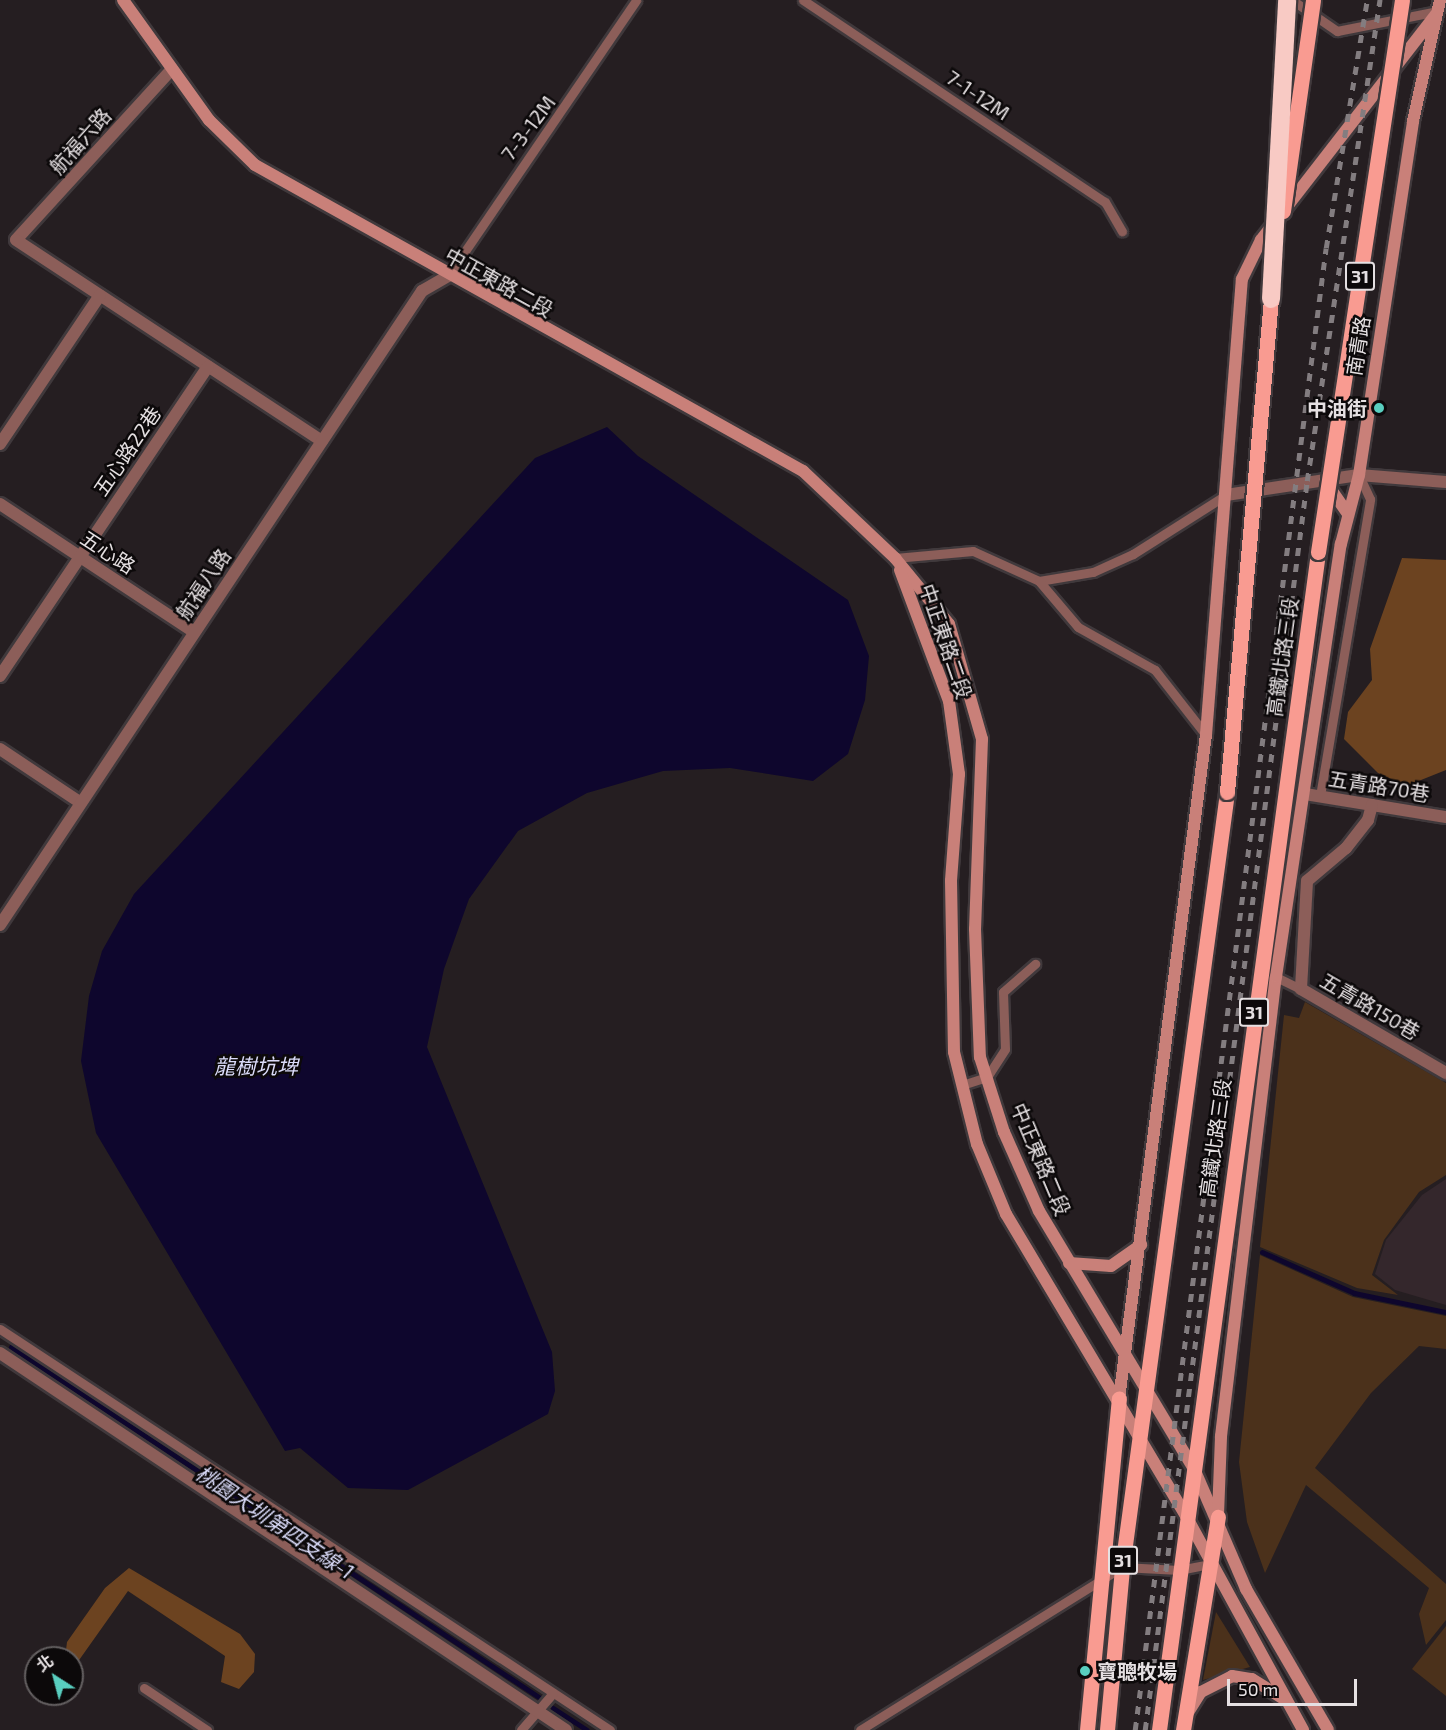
<!DOCTYPE html>
<meta charset="utf-8">
<style>
body{margin:0}
#map{position:relative;width:1446px;height:1730px;overflow:hidden;background:#251e21;font-family:"Exo 2","Noto Sans TC",sans-serif}
div>[style]{position:absolute}
[style*='--x']{left:calc(var(--x)*1px);top:calc(var(--y)*1px);width:calc(var(--w)*1px);rotate:calc(var(--a)*1deg)}
.built>*{inset:0;background:#34272c}
.green>*{inset:0;background:#4b311b}
.forest>*{inset:0;background:#6c4320}
.water>*{inset:0;background:#0e062d}
.stream>*{height:5px;margin:-2.5px;padding:0 2.5px;transform-origin:2.5px;border-radius:2.5px;background:#0e062d}
.roads{filter:drop-shadow(2px 0 #40393c) drop-shadow(-2px 0 #40393c) drop-shadow(0 2px #40393c) drop-shadow(0 -2px #40393c)}
.service>*{height:9px;margin:-4.5px;padding:0 4.5px;transform-origin:4.5px;border-radius:4.5px;background:#8c5e59}
.minor>*{height:12px;margin:-6px;padding:0 6px;transform-origin:6px;border-radius:6px;background:#8c5e59}
.secondary>*{height:12px;margin:-6px;padding:0 6px;transform-origin:6px;border-radius:6px;background:#c98079}
.primary>*{height:15px;margin:-7.5px;padding:0 7.5px;transform-origin:7.5px;border-radius:7.5px;background:#f99b91}
.rail>*{height:4.5px;margin-top:-2.25px;transform-origin:0;background:repeating-linear-gradient(90deg,#837d80 0 8px,transparent 0 16px)}
.bridges{filter:drop-shadow(2px 0 #40393c) drop-shadow(-2px 0 #40393c) drop-shadow(0 2px #40393c) drop-shadow(0 -2px #40393c)}
.primary-bridge>*{height:15px;margin:-7.5px;padding:0 7.5px;transform-origin:7.5px;border-radius:7.5px;background:#f99b91}
.motorway-bridge>*{height:18px;margin:-9px;padding:0 9px;transform-origin:9px;border-radius:9px;background:#f8cac4}
.dots>*{width:16px;height:16px;translate:-50% -50%;box-sizing:border-box;border:3px solid #0c090a;border-radius:50%}
span{translate:-50% -50%;white-space:nowrap;text-align:center;line-height:1.15;-webkit-text-stroke:5px #0c090a;paint-order:stroke}
.shield-label span{padding:2px 4px;background:#0c090a;border:2px solid;border-radius:4px;-webkit-text-stroke-width:0}
.shield-label{font-size:18px;color:#e5e0e2;font-weight:700}
.street-label{font-size:20px;color:#e5e0e2}
.poi-label{font-size:20px;color:#e5e0e2;font-weight:700}
.right{translate:-100% -50%;text-align:right}
.left{translate:0 -50%;text-align:left}
.water-label{font-size:21px;color:#dbdcfa;font-style:italic}
.north{position:absolute;left:24px;top:1646px;width:60px;height:60px;box-sizing:border-box;background:#0c090a;border:2px solid #635f60;border-radius:50%;rotate:324deg;font-size:16px;font-weight:700;line-height:24px;text-align:center;color:#e5e0e2}
.north::after{content:'';display:block;margin:auto;width:21px;height:27px;background:#59cebf;clip-path:polygon(50% 0,100% 100%,50% 72%,0 100%)}
.scale{position:absolute;left:1227px;top:1679px;width:130px;height:27px;box-sizing:border-box;border:3px solid #e5e0e2;border-top:0;padding-left:8px;font-size:18px;line-height:21px;white-space:nowrap;color:#e5e0e2;-webkit-text-stroke:4px #0c090a;paint-order:stroke}
</style>
<div id="map">
<div class="built">
<div style="clip-path:polygon(1446px 1179px,1446px 1305px,1395px 1290px,1375px 1274px,1386px 1240px,1422px 1195px)"></div>
</div>
<div class="green">
<div style="clip-path:polygon(1305px 1002px,1446px 1083px,1446px 1175px,1419px 1192px,1384px 1240px,1372px 1275px,1398px 1295px,1357px 1288px,1260px 1247px,1284px 1015px,1299px 1018px)"></div>
<div style="clip-path:polygon(1260px 1255px,1353px 1297px,1446px 1316px,1446px 1349px,1419px 1346px,1371px 1393px,1315px 1468px,1446px 1584px,1446px 1620px,1426px 1645px,1419px 1614px,1429px 1588px,1306px 1485px,1265px 1573px,1247px 1522px,1239px 1462px)"></div>
<div style="clip-path:polygon(1216px 1612px,1250px 1667px,1203px 1680px)"></div>
<div style="clip-path:polygon(1446px 1626px,1446px 1696px,1412px 1669px)"></div>
</div>
<div class="forest">
<div style="clip-path:polygon(1402px 558px,1446px 560px,1446px 770px,1406px 786px,1378px 773px,1344px 739px,1348px 712px,1372px 680px,1370px 649px)"></div>
<div style="clip-path:polygon(129px 1568px,240px 1634px,255px 1654px,254px 1672px,239px 1689px,221px 1682px,225px 1656px,128px 1591px,77px 1663px,65px 1658px,67px 1642px,105px 1588px)"></div>
</div>
<div class="water">
<div style="clip-path:polygon(607px 427px,638px 456px,848px 600px,869px 656px,865px 700px,848px 754px,813px 781px,730px 768px,663px 771px,587px 793px,518px 831px,469px 899px,444px 969px,427px 1047px,552px 1352px,555px 1391px,548px 1414px,408px 1490px,348px 1488px,300px 1448px,285px 1451px,96px 1133px,81px 1061px,89px 996px,102px 951px,134px 894px,535px 458px)"></div>
</div>
<div class="stream">
<div style="--x:1262;--y:1252;--w:101;--a:24"></div>
<div style="--x:1354;--y:1293;--w:94;--a:11.7"></div>
<div style="--x:11;--y:1347;--w:635;--a:33.56"></div>
<div style="--x:553;--y:1708;--w:40;--a:32.9"></div>
</div>
<div class="roads">
<div class="service">
<div style="--x:803;--y:0;--w:363;--a:33.8"></div>
<div style="--x:1105;--y:202;--w:34;--a:60"></div>
<div style="--x:1292;--y:0;--w:55;--a:34.6"></div>
<div style="--x:1337;--y:31;--w:103;--a:-11.2"></div>
<div style="--x:448;--y:276;--w:334;--a:-55.7"></div>
<div style="--x:895;--y:558;--w:78;--a:-5.1"></div>
<div style="--x:973;--y:551;--w:72;--a:24.4"></div>
<div style="--x:1039;--y:581;--w:55;--a:-9.5"></div>
<div style="--x:1093;--y:572;--w:44;--a:-24.2"></div>
<div style="--x:1133;--y:554;--w:110;--a:-32.4"></div>
<div style="--x:1039;--y:581;--w:60;--a:49.7"></div>
<div style="--x:1078;--y:627;--w:88;--a:29.2"></div>
<div style="--x:1155;--y:670;--w:83;--a:51.9"></div>
<div style="--x:1320;--y:796;--w:301;--a:-80.4"></div>
<div style="--x:1370;--y:499;--w:26;--a:-115"></div>
<div style="--x:1276;--y:977;--w:28;--a:26"></div>
<div style="--x:962;--y:1085;--w:26;--a:-18"></div>
<div style="--x:987;--y:1077;--w:33;--a:-57"></div>
<div style="--x:1005;--y:1049;--w:57;--a:-92"></div>
<div style="--x:1003;--y:992;--w:43;--a:-41.2"></div>
<div style="--x:0;--y:1329;--w:730;--a:33.32"></div>
<div style="--x:144;--y:1688;--w:76;--a:33.7"></div>
<div style="--x:521;--y:1730;--w:49;--a:-49.1"></div>
<div style="--x:860;--y:1730;--w:309;--a:-31.9"></div>
<div style="--x:1122;--y:1567;--w:57;--a:3"></div>
<div style="--x:1179;--y:1570;--w:32;--a:-11"></div>
</div>
<div class="minor">
<div style="--x:172;--y:69;--w:231;--a:132.4"></div>
<div style="--x:16;--y:240;--w:366;--a:33.3"></div>
<div style="--x:0;--y:444;--w:179;--a:-56.1"></div>
<div style="--x:1226;--y:495;--w:134;--a:-8.6"></div>
<div style="--x:1359;--y:475;--w:87;--a:4.6"></div>
<div style="--x:0;--y:504;--w:232;--a:33.4"></div>
<div style="--x:0;--y:676;--w:373;--a:-56.1"></div>
<div style="--x:0;--y:749;--w:97;--a:33.7"></div>
<div style="--x:1305;--y:794;--w:143;--a:9.3"></div>
<div style="--x:1372;--y:805;--w:16;--a:105"></div>
<div style="--x:1368;--y:820;--w:36;--a:128"></div>
<div style="--x:1346;--y:848;--w:51;--a:139.8"></div>
<div style="--x:1307;--y:881;--w:108;--a:93.2"></div>
<div style="--x:1301;--y:989;--w:168;--a:30.1"></div>
<div style="--x:0;--y:925;--w:762;--a:-56.35"></div>
<div style="--x:422;--y:291;--w:30;--a:-30"></div>
<div style="--x:0;--y:1353;--w:680;--a:33.67"></div>
</div>
<div class="secondary">
<div style="--x:123;--y:0;--w:148;--a:54.4"></div>
<div style="--x:209;--y:120;--w:64;--a:44.4"></div>
<div style="--x:255;--y:165;--w:628;--a:29.18"></div>
<div style="--x:803;--y:471;--w:127;--a:43.4"></div>
<div style="--x:895;--y:558;--w:85;--a:50.7"></div>
<div style="--x:949;--y:624;--w:120;--a:74"></div>
<div style="--x:982;--y:739;--w:190;--a:92.1"></div>
<div style="--x:975;--y:929;--w:128;--a:87.8"></div>
<div style="--x:980;--y:1057;--w:79;--a:72.3"></div>
<div style="--x:1004;--y:1132;--w:86;--a:66.1"></div>
<div style="--x:1039;--y:1211;--w:303;--a:59"></div>
<div style="--x:1195;--y:1471;--w:129;--a:66.6"></div>
<div style="--x:1246;--y:1589;--w:163;--a:59.8"></div>
<div style="--x:1325;--y:481;--w:40;--a:55.1"></div>
<div style="--x:900;--y:570;--w:140;--a:69.5"></div>
<div style="--x:949;--y:701;--w:74;--a:82.2"></div>
<div style="--x:959;--y:774;--w:107;--a:94.3"></div>
<div style="--x:951;--y:881;--w:171;--a:89"></div>
<div style="--x:954;--y:1052;--w:95;--a:76"></div>
<div style="--x:977;--y:1144;--w:76;--a:67.5"></div>
<div style="--x:1006;--y:1214;--w:352;--a:59.2"></div>
<div style="--x:1186;--y:1516;--w:244;--a:61.3"></div>
<div style="--x:1069;--y:1263;--w:42;--a:4.1"></div>
<div style="--x:1111;--y:1266;--w:37;--a:-35"></div>
<div style="--x:1119;--y:1399;--w:670;--a:-82.54"></div>
<div style="--x:1206;--y:735;--w:457;--a:-85.5"></div>
<div style="--x:1242;--y:279;--w:43;--a:-64"></div>
<div style="--x:1261;--y:240;--w:286;--a:-52.2"></div>
<div style="--x:1218;--y:1515;--w:79;--a:-87.8"></div>
<div style="--x:1221;--y:1436;--w:462;--a:-83.2"></div>
<div style="--x:1276;--y:977;--w:438;--a:-81.5"></div>
<div style="--x:1341;--y:544;--w:71;--a:-75.4"></div>
<div style="--x:1359;--y:475;--w:358;--a:-81.3"></div>
<div style="--x:1413;--y:121;--w:124;--a:-77.4"></div>
<div style="--x:1187;--y:1714;--w:26;--a:-58"></div>
<div style="--x:1201;--y:1692;--w:35;--a:-27"></div>
<div style="--x:1232;--y:1676;--w:20;--a:9"></div>
<div style="--x:1252;--y:1679;--w:36;--a:32"></div>
</div>
<div class="primary">
<div style="--x:1087;--y:1730;--w:333;--a:-84.5"></div>
<div style="--x:1107;--y:1730;--w:164;--a:-84.7"></div>
<div style="--x:1122;--y:1567;--w:782;--a:-82.28"></div>
<div style="--x:1159;--y:1730;--w:1189;--a:-82.31"></div>
<div style="--x:1183;--y:1730;--w:216;--a:-80.7"></div>
</div>
</div>
<div class="rail">
<div style="--x:1135;--y:1730;--w:1494;--a:-82.66"></div>
<div style="--x:1326;--y:248;--w:251;--a:-80.6"></div>
<div style="--x:1145;--y:1730;--w:1259;--a:-82.61"></div>
<div style="--x:1307;--y:481;--w:487;--a:-81.4"></div>
</div>
<div class="bridges">
<div class="primary-bridge">
<div style="--x:1283;--y:211;--w:213;--a:-81.9"></div>
<div style="--x:1318;--y:552;--w:558;--a:-81.35"></div>
<div style="--x:1227;--y:792;--w:506;--a:-84.9"></div>
</div>
<div class="motorway-bridge">
<div style="--x:1271;--y:299;--w:299;--a:-86.9"></div>
</div>
</div>
<div class="dots">
<div style="left:1379px;top:408px;background:#59cebf"></div>
<div style="left:1085px;top:1671px;background:#59cebf"></div>
</div>
<div class="shield-label">
<span style="left:1360px;top:276px">31</span>
<span style="left:1254px;top:1012px">31</span>
<span style="left:1123px;top:1560px">31</span>
</div>
<div class="street-label">
<span style="left:978px;top:95px;rotate:34deg">7-1-12M</span>
<span style="left:528px;top:128px;rotate:-53deg">7-3-12M</span>
<span style="left:80px;top:141px;rotate:-48deg">航福六路</span>
<span style="left:499px;top:282px;rotate:29deg">中正東路二段</span>
<span style="left:1358px;top:346px;rotate:-81deg">南青路</span>
<span style="left:127px;top:451px;rotate:-56deg">五心路22巷</span>
<span style="left:108px;top:552px;rotate:33deg">五心路</span>
<span style="left:203px;top:584px;rotate:-56deg">航福八路</span>
<span style="left:946px;top:641px;rotate:71deg">中正東路二段</span>
<span style="left:1282px;top:657px;rotate:-82deg">高鐵北路三段</span>
<span style="left:1379px;top:786px;rotate:9deg">五青路70巷</span>
<span style="left:1370px;top:1006px;rotate:30deg">五青路150巷</span>
<span style="left:1215px;top:1138px;rotate:-82deg">高鐵北路三段</span>
<span style="left:1041px;top:1159px;rotate:67deg">中正東路二段</span>
</div>
<div class="poi-label">
<span class="right" style="left:1367px;top:408px">中油街</span>
<span class="left" style="left:1097px;top:1671px">寶聰牧場</span>
</div>
<div class="water-label">
<span style="left:256px;top:1066px">龍樹坑埤</span>
<span style="left:275px;top:1522px;rotate:34deg">桃園大圳第四支線-1</span>
</div>
<div class="north">北</div>
<div class="scale">50 m</div>
</div>
